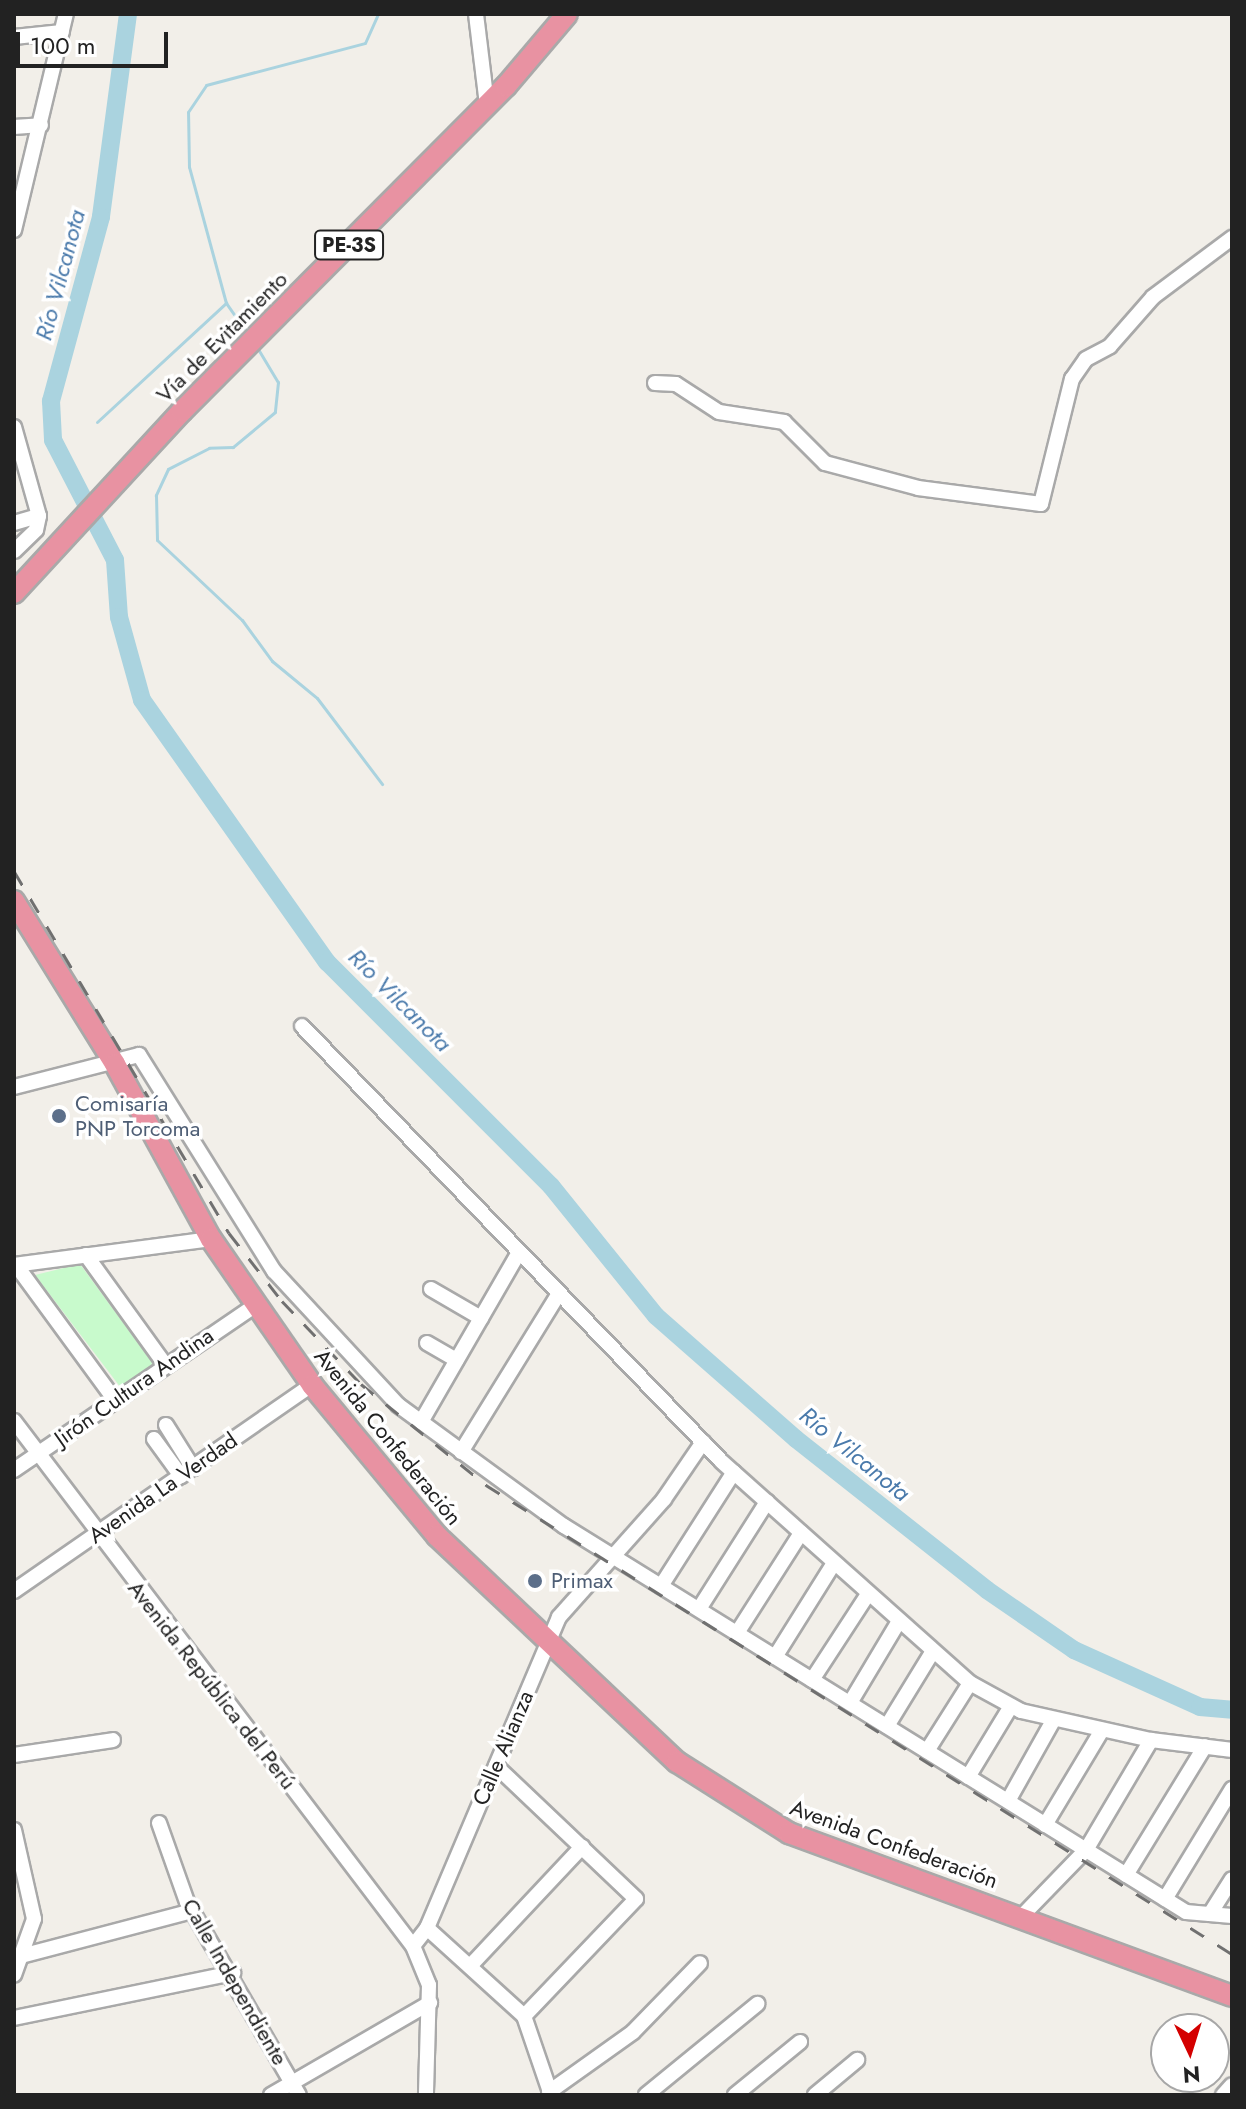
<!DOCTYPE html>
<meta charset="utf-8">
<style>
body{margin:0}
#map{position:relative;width:1246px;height:2109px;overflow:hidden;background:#f2efe9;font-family:Jost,sans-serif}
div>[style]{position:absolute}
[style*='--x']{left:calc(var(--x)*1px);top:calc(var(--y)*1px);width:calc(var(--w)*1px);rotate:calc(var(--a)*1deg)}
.park>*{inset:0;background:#c8facc}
.stream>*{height:3px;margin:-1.5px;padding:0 1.5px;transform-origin:1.5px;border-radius:1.5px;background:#aad3df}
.river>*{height:18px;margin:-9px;padding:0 9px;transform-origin:9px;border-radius:9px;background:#aad3df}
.roads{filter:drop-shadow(2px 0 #a9a9a9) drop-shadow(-2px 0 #a9a9a9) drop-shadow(0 2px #a9a9a9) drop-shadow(0 -2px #a9a9a9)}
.minor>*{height:14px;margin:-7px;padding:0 7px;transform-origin:7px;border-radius:7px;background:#fff}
.highway>*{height:20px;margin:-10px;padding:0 10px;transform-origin:10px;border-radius:10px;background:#e892a2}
.rail>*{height:3px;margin-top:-1.5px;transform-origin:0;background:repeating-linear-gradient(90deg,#707070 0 16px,transparent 0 32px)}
.dots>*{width:22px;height:22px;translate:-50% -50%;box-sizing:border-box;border:4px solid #fff;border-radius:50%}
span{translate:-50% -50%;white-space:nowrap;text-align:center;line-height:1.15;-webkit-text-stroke:7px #fff;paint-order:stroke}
.shield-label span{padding:2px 6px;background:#fff;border:2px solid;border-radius:6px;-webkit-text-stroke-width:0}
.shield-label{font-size:20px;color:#222;font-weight:700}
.street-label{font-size:22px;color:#222}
.service-label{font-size:22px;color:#4e5e75}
.left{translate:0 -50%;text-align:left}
.water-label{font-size:24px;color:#4a7aab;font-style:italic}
.frame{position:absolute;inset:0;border:16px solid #222;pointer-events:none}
.north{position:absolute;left:1150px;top:2013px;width:80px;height:80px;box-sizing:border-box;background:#fff;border:2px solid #a7a7a7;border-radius:50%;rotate:176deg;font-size:22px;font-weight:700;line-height:32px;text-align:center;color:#222}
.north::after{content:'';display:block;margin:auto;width:28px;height:36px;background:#d40000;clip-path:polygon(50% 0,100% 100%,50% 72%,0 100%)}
.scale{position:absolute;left:16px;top:32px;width:152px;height:36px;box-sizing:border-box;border:4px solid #222;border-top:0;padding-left:10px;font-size:24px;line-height:28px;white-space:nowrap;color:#222;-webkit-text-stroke:6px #fff;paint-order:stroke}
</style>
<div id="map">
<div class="park">
<div style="clip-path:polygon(80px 1264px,154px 1365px,121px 1388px,35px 1275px)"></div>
</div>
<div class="stream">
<div style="--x:247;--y:333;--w:37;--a:-125"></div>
<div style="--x:226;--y:303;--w:141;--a:-105.2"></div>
<div style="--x:189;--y:167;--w:55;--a:-91"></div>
<div style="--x:188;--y:112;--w:32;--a:-56"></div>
<div style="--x:206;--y:85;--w:164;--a:-14.8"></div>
<div style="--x:365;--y:43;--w:32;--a:-66"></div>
<div style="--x:258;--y:349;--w:39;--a:59"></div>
<div style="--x:278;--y:382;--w:30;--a:96"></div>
<div style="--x:275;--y:412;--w:55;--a:140.2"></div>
<div style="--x:233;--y:447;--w:24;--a:178"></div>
<div style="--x:209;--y:448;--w:46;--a:152.9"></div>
<div style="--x:168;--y:469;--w:29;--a:115"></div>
<div style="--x:156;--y:495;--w:45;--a:88.7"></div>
<div style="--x:157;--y:540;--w:117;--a:43.3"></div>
<div style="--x:242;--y:620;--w:51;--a:53.8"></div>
<div style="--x:272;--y:661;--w:58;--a:39.4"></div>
<div style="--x:317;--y:698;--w:108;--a:52.9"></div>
<div style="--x:97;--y:422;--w:176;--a:-42.7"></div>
</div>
<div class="river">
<div style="--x:128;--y:14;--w:205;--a:97.6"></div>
<div style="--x:101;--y:217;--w:191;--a:105.2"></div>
<div style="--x:51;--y:401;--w:39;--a:87"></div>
<div style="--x:53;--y:440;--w:135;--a:62.7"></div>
<div style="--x:115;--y:560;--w:57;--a:86"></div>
<div style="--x:119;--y:617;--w:86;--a:74.5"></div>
<div style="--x:142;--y:700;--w:321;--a:54.8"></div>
<div style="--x:327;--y:962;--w:317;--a:45"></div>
<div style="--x:551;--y:1186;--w:167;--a:51.1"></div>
<div style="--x:656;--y:1316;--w:186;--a:41.3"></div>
<div style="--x:796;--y:1439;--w:243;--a:38.3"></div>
<div style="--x:987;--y:1590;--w:106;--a:34.6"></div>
<div style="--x:1074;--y:1650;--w:138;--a:24.3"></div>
<div style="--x:1200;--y:1707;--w:32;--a:5"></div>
</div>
<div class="roads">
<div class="minor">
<div style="--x:476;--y:14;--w:92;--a:83.1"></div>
<div style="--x:14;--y:37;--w:48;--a:-5.9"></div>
<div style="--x:14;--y:127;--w:27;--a:-4"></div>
<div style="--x:14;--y:230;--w:222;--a:-76.5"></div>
<div style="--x:655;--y:383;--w:21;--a:3"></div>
<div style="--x:676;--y:384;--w:51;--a:33.1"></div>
<div style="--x:719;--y:412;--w:66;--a:8.7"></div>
<div style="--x:784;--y:422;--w:58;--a:45"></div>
<div style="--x:825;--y:463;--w:96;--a:15"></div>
<div style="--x:918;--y:488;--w:124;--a:7.4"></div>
<div style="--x:1041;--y:504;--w:129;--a:-76.1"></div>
<div style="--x:1072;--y:379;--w:24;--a:-55"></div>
<div style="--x:1086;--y:359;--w:27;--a:-28"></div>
<div style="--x:1110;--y:346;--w:65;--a:-48.7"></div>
<div style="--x:1153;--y:297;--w:99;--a:-36.8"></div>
<div style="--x:14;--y:427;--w:92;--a:74.3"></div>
<div style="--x:39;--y:516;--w:14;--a:102"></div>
<div style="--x:36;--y:530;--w:30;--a:136"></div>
<div style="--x:14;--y:523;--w:26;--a:-16"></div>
<div style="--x:302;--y:1026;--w:605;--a:46.07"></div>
<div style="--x:722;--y:1462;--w:332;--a:41.7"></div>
<div style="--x:970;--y:1683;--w:58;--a:28.8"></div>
<div style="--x:1021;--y:1711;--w:133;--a:12.6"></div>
<div style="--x:1151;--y:1740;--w:82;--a:7"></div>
<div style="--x:14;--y:1087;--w:129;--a:-14.4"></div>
<div style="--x:139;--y:1055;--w:255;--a:58"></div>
<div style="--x:274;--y:1271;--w:183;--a:47.2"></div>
<div style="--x:398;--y:1405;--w:205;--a:36.1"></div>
<div style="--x:564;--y:1526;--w:732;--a:31.82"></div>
<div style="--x:1186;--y:1912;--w:46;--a:5"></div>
<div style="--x:86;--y:1255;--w:133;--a:54.2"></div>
<div style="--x:14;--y:1265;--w:199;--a:-7.5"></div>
<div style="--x:16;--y:1265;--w:166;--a:53.8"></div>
<div style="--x:431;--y:1289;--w:58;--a:30.1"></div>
<div style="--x:427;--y:1343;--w:34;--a:30"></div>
<div style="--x:14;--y:1421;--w:659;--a:52.77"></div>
<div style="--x:413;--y:1946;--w:42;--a:67.7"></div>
<div style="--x:429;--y:1985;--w:110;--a:91.6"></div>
<div style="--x:421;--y:1422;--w:194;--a:-60"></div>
<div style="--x:166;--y:1425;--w:51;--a:57.9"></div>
<div style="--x:154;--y:1439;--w:46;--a:53.9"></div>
<div style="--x:461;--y:1452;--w:185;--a:-58.3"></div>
<div style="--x:14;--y:1470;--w:293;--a:-34.3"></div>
<div style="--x:661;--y:1586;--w:135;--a:-57.4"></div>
<div style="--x:14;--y:1591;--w:362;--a:-34.7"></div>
<div style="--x:699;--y:1609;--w:127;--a:-57.6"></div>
<div style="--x:737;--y:1633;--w:119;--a:-57.4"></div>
<div style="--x:775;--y:1657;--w:111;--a:-57.9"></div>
<div style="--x:812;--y:1680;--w:103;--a:-56.9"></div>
<div style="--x:850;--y:1703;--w:96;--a:-59.1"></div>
<div style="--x:887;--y:1726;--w:88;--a:-58.5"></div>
<div style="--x:927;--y:1751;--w:80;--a:-57.7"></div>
<div style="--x:14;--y:1755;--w:100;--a:-8.6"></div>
<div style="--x:496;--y:1766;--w:193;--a:43.5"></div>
<div style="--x:636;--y:1899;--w:162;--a:133.7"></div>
<div style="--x:968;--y:1777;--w:83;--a:-58.8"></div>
<div style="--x:1008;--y:1801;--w:94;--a:-60.7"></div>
<div style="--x:159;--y:1823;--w:84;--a:70.5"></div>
<div style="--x:187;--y:1902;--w:223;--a:59.9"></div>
<div style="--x:1045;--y:1825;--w:111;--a:-59"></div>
<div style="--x:14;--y:1830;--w:91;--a:77.3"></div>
<div style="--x:34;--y:1919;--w:59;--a:109.7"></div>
<div style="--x:1126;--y:1875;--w:151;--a:-58.5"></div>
<div style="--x:1165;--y:1899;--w:129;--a:-58.7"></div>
<div style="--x:1210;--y:1914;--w:41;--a:-57.8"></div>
<div style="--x:1022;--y:1916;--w:92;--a:-45.9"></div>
<div style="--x:1086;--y:1850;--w:128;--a:-59.4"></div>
<div style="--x:427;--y:1928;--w:131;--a:42.2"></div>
<div style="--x:524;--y:2016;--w:83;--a:71.1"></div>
<div style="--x:413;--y:1946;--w:23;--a:-52"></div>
<div style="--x:427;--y:1928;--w:338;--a:-67"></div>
<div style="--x:559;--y:1617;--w:158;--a:-48.3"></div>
<div style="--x:664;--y:1499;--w:69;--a:-55.6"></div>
<div style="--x:21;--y:1956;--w:177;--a:-14.7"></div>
<div style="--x:472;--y:1964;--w:161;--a:-46.8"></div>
<div style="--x:14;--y:2018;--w:224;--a:-11.6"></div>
<div style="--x:549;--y:2092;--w:103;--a:-35.5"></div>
<div style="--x:633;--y:2032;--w:96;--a:-45.8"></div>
<div style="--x:271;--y:2095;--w:184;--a:-30.1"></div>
<div style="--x:646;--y:2095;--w:144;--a:-39.3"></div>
<div style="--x:735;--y:2095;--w:84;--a:-39.2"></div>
<div style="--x:815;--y:2095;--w:55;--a:-39.8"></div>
<div style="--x:1223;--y:2095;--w:13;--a:-48"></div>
</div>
<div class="highway">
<div style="--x:14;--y:593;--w:248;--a:-47.3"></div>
<div style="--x:182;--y:411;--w:459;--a:-45.1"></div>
<div style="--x:506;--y:86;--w:94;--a:-49.7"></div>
<div style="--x:14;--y:901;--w:192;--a:58.2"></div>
<div style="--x:115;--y:1064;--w:200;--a:61.3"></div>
<div style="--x:211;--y:1239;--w:178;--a:55.3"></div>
<div style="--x:312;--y:1385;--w:196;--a:50.4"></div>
<div style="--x:437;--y:1536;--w:330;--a:43.3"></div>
<div style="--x:677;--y:1762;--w:133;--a:32.4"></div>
<div style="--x:789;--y:1833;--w:472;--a:20.2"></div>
</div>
</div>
<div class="rail">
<div style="--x:14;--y:871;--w:421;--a:59.3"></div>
<div style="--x:229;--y:1233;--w:86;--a:52.1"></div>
<div style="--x:282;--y:1301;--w:115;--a:46.4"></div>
<div style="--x:361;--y:1384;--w:161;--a:38.9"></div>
<div style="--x:486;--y:1485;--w:881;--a:32.16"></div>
</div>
<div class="dots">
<div style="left:59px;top:1116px;background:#5c6f8a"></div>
<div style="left:535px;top:1581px;background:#5c6f8a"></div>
</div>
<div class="shield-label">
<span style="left:349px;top:245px">PE-3S</span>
</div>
<div class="street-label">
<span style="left:222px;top:337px;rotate:-45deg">Vía de Evitamiento</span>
<span style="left:134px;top:1387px;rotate:-35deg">Jirón Cultura Andina</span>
<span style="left:388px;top:1437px;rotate:51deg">Avenida Confederación</span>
<span style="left:163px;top:1488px;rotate:-35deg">Avenida La Verdad</span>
<span style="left:212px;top:1685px;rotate:52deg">Avenida República del Perú</span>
<span style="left:503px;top:1748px;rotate:-67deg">Calle Alianza</span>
<span style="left:894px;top:1844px;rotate:20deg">Avenida Confederación</span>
<span style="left:235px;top:1982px;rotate:60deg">Calle Independiente</span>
</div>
<div class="service-label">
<span class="left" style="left:75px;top:1116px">Comisaría<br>PNP Torcoma</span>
<span class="left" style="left:551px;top:1581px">Primax</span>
</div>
<div class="water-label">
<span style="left:60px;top:275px;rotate:-75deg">Río Vilcanota</span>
<span style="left:400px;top:1000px;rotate:45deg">Río Vilcanota</span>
<span style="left:855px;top:1454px;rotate:39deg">Río Vilcanota</span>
</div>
<div class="frame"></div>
<div class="north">N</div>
<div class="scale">100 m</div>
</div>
